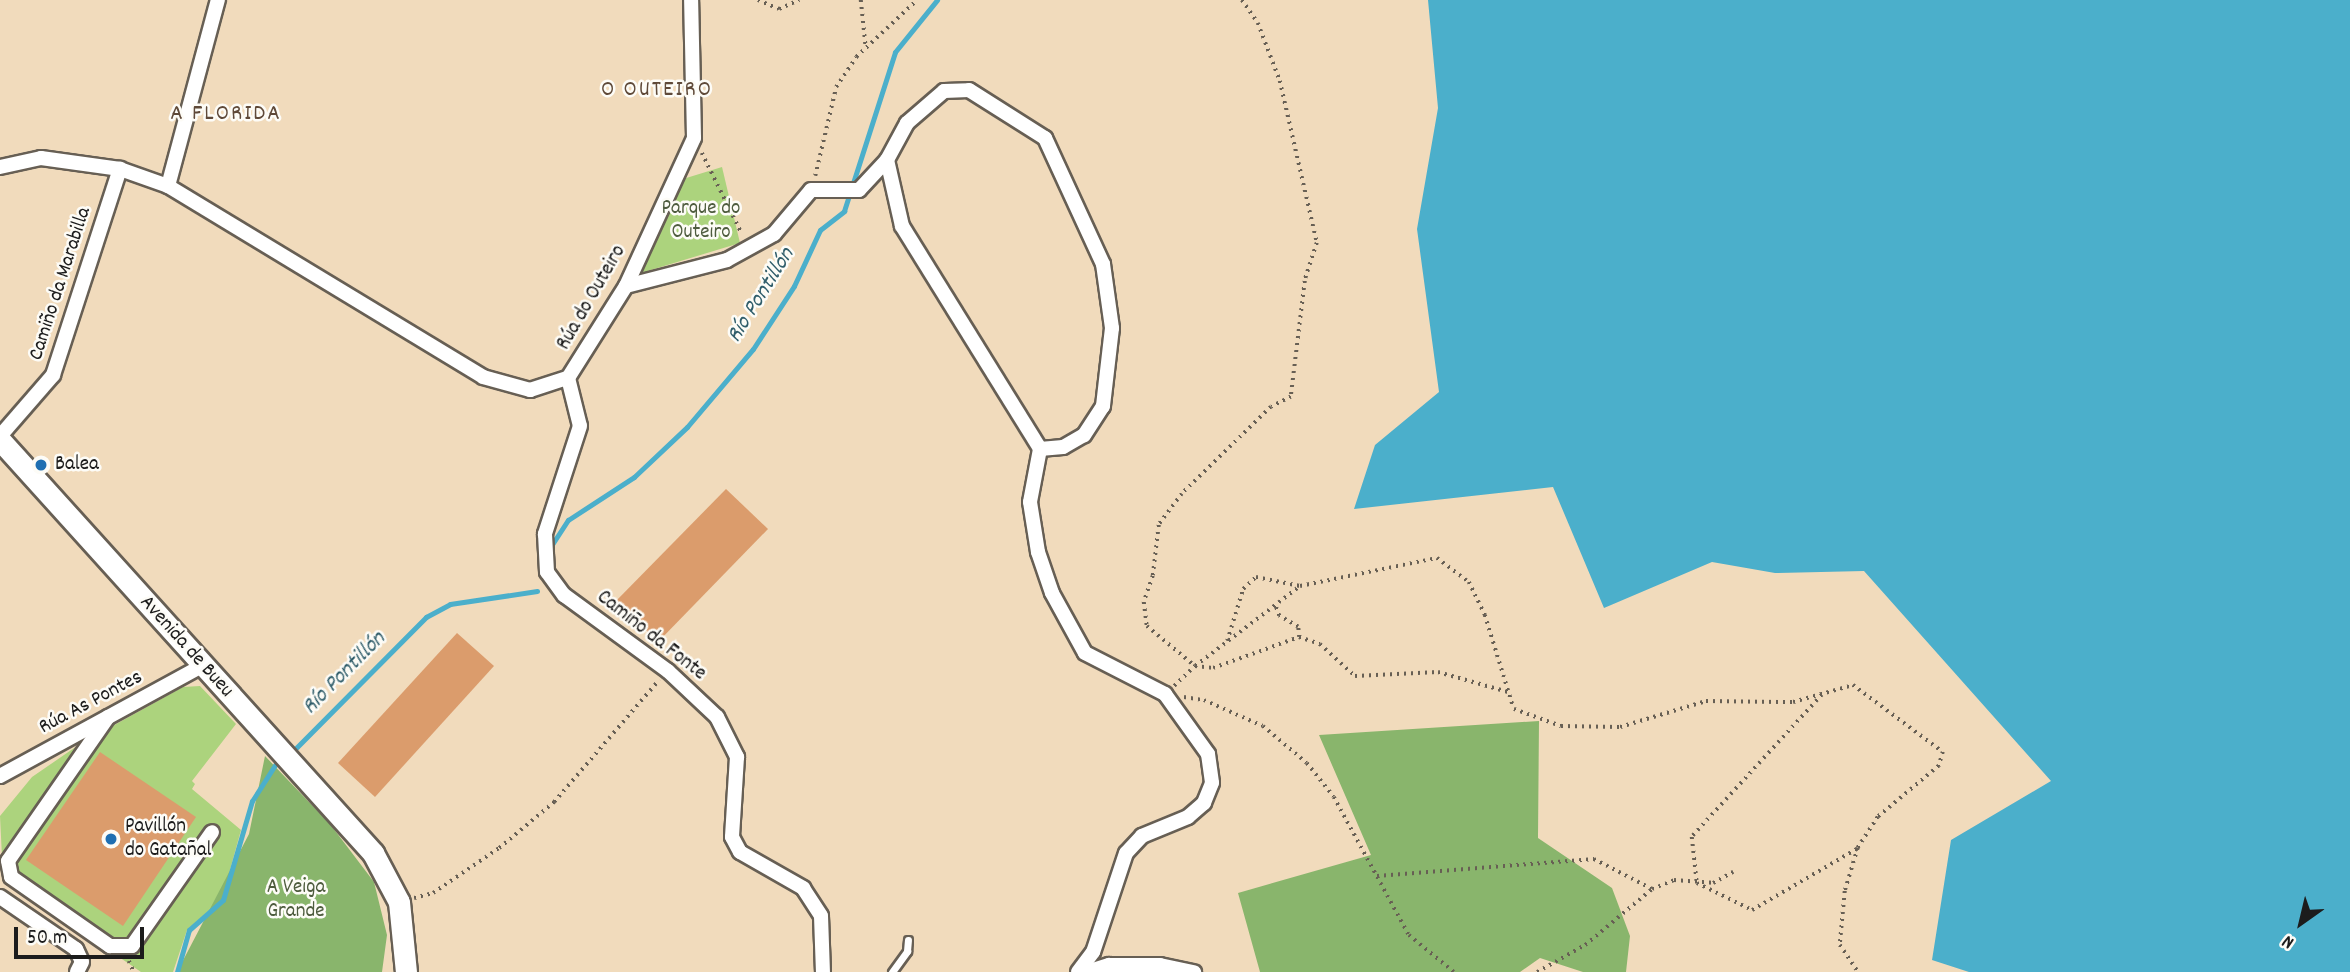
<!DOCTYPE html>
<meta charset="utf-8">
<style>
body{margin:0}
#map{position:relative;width:2350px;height:972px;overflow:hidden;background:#f1dbbc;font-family:Dekko,sans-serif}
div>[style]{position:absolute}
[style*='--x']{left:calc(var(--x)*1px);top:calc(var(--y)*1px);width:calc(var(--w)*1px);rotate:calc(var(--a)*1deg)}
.green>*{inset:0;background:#acd37d}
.forest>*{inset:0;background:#89b56c}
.water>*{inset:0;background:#4bafcb}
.stream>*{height:5px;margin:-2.5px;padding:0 2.5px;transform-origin:2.5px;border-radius:2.5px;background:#4bafcb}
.building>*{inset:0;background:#db9c6c}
.path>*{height:3.5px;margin-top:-1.75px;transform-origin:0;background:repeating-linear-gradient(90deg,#675f54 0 2px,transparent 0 7px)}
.roads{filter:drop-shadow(2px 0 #675f54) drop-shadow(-2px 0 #675f54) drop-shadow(0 2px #675f54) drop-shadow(0 -2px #675f54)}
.lane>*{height:7px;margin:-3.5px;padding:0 3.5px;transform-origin:3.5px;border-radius:3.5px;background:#fff}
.street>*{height:14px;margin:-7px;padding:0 7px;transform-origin:7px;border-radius:7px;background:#fff}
.secondary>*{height:21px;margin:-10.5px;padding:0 10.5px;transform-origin:10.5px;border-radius:10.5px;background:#fff}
.dots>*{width:19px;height:19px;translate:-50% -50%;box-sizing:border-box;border:4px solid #fdfcf7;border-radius:50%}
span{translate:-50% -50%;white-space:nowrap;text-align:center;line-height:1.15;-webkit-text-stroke:5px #fdfcf7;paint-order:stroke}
.park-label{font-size:21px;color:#4e5c3e}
.street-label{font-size:21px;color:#1c1c1c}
.poi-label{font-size:21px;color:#1c1c1c}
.left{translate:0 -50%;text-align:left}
.neighbourhood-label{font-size:23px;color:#5f4938;letter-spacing:2px}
.water-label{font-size:23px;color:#315e6b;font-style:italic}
.north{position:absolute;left:2266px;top:888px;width:70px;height:70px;-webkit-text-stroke:5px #fdfcf7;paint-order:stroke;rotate:214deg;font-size:19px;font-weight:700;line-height:28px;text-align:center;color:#1c1c1c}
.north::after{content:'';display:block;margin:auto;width:24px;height:32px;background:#1c1c1c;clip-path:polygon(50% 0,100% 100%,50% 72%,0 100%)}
.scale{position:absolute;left:14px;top:927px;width:130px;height:32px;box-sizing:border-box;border:4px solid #1c1c1c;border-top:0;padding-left:9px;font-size:21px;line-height:24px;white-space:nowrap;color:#1c1c1c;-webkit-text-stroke:5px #fdfcf7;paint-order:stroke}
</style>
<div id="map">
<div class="green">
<div style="clip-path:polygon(722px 167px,740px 243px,641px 273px,683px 179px)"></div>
<div style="clip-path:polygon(200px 686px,236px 724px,192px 781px,195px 784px,192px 789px,241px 830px,222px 899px,187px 930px,173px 972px,141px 972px,3px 878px,0 816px,32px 777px,80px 744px,183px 687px)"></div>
</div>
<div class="forest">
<div style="clip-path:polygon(1539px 721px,1538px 838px,1612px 888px,1630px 936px,1626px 972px,1583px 972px,1540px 958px,1520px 972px,1260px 972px,1238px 893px,1371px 855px,1319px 735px)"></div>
<div style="clip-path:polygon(265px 756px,330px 824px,374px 882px,387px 935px,382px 972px,177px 972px,249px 834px)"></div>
</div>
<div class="water">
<div style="clip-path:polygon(1428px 0,2350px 0,2350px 972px,1969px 972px,1932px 960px,1951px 840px,2051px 781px,1864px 571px,1775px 573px,1712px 562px,1604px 608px,1553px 487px,1354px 509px,1375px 445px,1439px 392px,1417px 229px,1438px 108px)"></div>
</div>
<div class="stream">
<div style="--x:551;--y:546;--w:31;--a:-57"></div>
<div style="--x:568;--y:520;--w:79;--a:-33.1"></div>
<div style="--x:634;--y:477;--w:73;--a:-43.3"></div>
<div style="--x:687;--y:427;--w:102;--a:-49.8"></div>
<div style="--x:753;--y:349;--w:75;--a:-56.9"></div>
<div style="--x:794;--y:286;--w:62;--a:-65.1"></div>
<div style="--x:820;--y:230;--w:31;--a:-38"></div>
<div style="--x:844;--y:211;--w:167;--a:-72.2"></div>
<div style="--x:895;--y:52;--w:67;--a:-51.1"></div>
<div style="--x:295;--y:749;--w:186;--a:-45.2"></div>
<div style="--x:426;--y:617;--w:27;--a:-28"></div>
<div style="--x:450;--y:604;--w:88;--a:-8.5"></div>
<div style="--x:177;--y:972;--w:44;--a:-74.1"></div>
<div style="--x:189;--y:930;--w:45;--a:-41.4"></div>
<div style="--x:223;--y:900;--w:103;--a:-73.7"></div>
<div style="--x:252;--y:801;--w:43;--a:-57.4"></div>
</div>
<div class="building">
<div style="clip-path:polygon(726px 489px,768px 529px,658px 642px,616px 601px)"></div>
<div style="clip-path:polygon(457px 633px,494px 666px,375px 797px,338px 763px)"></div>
<div style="clip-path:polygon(100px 752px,196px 817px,123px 926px,26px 860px)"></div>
</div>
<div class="path">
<div style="--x:758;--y:0;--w:23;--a:23"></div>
<div style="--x:779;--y:9;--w:22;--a:-24"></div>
<div style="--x:861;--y:0;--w:48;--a:84.1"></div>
<div style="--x:1242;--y:0;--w:28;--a:55"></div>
<div style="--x:1258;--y:23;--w:62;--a:69.2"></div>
<div style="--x:1280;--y:81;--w:166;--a:77.1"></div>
<div style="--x:1317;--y:243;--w:40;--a:108"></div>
<div style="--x:1305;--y:281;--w:117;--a:96.9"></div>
<div style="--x:1291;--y:397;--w:22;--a:153"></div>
<div style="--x:1271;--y:407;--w:124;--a:135.7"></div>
<div style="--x:1182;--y:494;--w:39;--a:127"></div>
<div style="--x:1159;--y:525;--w:51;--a:96.7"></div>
<div style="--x:1153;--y:576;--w:28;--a:109"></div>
<div style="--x:1144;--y:602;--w:24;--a:83"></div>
<div style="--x:1147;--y:626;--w:62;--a:39.8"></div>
<div style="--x:1195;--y:666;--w:132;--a:-37.3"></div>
<div style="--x:1300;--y:586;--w:140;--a:-11.6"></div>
<div style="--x:1437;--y:558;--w:40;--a:37"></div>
<div style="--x:1469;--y:582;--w:37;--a:64"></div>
<div style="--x:1485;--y:615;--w:98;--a:72.9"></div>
<div style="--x:1514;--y:709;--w:50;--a:19.9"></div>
<div style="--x:1561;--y:726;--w:59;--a:1"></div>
<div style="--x:1620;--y:727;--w:90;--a:-16.8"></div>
<div style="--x:1706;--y:701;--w:87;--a:0.7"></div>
<div style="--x:1793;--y:702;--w:62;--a:-15.8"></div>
<div style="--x:1853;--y:685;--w:112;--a:36.7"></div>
<div style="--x:1943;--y:752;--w:15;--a:106"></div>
<div style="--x:1939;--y:766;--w:80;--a:140.1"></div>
<div style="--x:1878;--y:817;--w:37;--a:123"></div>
<div style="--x:1858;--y:848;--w:45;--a:106.8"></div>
<div style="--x:1845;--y:891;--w:54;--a:95.3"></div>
<div style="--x:1840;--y:945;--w:32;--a:56"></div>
<div style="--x:702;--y:153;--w:90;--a:63.7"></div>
<div style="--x:815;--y:176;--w:91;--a:-76.7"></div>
<div style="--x:836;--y:87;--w:36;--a:-56"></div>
<div style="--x:856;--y:57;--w:83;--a:-43.1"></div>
<div style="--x:1299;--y:637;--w:22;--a:18"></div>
<div style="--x:1320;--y:644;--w:47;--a:42.4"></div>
<div style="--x:1355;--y:676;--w:83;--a:-2.8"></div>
<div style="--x:1438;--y:672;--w:73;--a:15.9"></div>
<div style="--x:1227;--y:641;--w:54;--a:-72.9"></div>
<div style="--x:1243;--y:589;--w:18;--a:-43"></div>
<div style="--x:1256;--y:577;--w:45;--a:11.6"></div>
<div style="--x:1174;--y:686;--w:29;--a:-44"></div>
<div style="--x:1195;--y:666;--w:18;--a:6"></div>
<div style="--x:1213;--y:668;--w:91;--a:-19.8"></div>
<div style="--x:1299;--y:637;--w:10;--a:-96"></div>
<div style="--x:1298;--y:627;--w:22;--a:-150"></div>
<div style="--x:1279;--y:616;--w:12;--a:-110"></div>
<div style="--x:1822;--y:695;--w:193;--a:132.5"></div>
<div style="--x:1692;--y:837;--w:46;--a:83.8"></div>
<div style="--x:1697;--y:883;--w:61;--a:26.1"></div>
<div style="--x:1752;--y:910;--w:123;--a:-30.3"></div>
<div style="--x:1184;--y:697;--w:20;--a:9"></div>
<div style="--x:1204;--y:700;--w:64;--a:23.8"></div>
<div style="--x:1263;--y:726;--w:57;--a:40.1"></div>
<div style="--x:1307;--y:763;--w:43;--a:51.5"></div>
<div style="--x:1334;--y:797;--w:157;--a:61.5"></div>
<div style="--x:1409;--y:935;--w:58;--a:39.4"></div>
<div style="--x:1377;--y:876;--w:218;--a:-4.5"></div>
<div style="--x:1594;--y:859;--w:65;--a:27.3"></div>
<div style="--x:414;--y:898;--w:20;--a:-15"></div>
<div style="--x:433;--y:893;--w:80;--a:-34.3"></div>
<div style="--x:499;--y:848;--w:72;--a:-39.9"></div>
<div style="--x:554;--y:802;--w:161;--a:-49.3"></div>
<div style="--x:129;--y:961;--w:12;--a:66"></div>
<div style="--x:1537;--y:972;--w:55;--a:-29.4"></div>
<div style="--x:1585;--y:945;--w:87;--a:-39.9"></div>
<div style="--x:1652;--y:889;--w:24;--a:-22"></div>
<div style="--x:1674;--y:880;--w:39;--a:4"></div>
<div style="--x:1713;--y:883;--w:23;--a:-29"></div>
</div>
<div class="roads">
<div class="lane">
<div style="--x:892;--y:972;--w:26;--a:-54"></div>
<div style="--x:907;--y:951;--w:11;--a:-85"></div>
</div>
<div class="street">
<div style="--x:887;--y:160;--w:68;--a:77.2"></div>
<div style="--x:902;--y:226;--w:262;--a:58.2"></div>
<div style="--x:0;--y:167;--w:42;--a:-12.4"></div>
<div style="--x:41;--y:158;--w:80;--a:7.9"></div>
<div style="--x:120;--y:169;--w:51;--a:19.5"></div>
<div style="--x:168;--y:186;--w:193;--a:-75"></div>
<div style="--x:168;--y:186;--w:368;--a:31.2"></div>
<div style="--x:483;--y:377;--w:49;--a:15.5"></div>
<div style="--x:530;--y:390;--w:40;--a:-18"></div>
<div style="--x:568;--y:378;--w:109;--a:-57.8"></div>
<div style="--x:626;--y:286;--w:163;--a:-65.3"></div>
<div style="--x:694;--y:138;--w:138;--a:-91.2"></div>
<div style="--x:626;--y:286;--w:104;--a:-14.4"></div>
<div style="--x:727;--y:260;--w:54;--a:-29"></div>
<div style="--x:774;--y:234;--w:57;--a:-49.9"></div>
<div style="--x:811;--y:190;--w:48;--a:0"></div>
<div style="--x:859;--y:190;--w:41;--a:-47"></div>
<div style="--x:887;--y:160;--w:42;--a:-61.6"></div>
<div style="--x:907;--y:123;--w:49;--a:-40.9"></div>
<div style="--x:944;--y:91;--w:25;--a:-2"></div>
<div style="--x:969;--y:90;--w:90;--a:32.3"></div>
<div style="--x:1045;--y:138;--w:139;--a:65.3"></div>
<div style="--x:1103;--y:264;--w:65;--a:82"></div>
<div style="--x:1112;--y:328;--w:79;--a:96.6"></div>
<div style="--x:1103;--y:406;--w:35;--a:123"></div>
<div style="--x:1084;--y:435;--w:24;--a:150"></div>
<div style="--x:1063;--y:447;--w:23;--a:175"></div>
<div style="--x:568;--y:378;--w:49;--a:76"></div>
<div style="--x:580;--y:426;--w:114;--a:108"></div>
<div style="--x:545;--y:534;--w:38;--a:87"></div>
<div style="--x:547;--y:572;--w:29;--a:54"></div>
<div style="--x:564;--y:595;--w:129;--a:36.2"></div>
<div style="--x:668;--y:671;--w:67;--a:43.2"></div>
<div style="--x:717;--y:717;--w:45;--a:63.4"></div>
<div style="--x:737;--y:757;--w:80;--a:93.6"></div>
<div style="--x:732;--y:837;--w:17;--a:62"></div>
<div style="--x:740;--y:852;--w:73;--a:29.7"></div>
<div style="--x:803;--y:888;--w:33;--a:57"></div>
<div style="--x:821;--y:916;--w:56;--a:88"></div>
<div style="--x:0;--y:436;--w:81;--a:-49"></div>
<div style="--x:53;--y:375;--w:217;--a:-72"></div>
<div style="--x:1040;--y:449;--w:54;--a:100.7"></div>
<div style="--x:1030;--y:502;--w:51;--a:80.9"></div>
<div style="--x:1038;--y:552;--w:43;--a:71.1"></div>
<div style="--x:1052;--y:593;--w:68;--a:61.2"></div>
<div style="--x:1085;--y:653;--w:90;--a:27.1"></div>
<div style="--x:1165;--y:694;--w:74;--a:54.4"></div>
<div style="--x:1208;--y:754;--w:29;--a:82"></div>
<div style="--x:1212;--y:783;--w:22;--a:112"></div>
<div style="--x:1204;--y:803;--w:21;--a:139"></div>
<div style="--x:1188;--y:817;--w:50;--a:157.6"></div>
<div style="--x:1142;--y:836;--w:23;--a:133"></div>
<div style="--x:1126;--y:853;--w:104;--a:108.4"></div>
<div style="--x:1093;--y:952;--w:25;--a:127"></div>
<div style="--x:108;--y:717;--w:175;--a:124.8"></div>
<div style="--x:8;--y:861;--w:16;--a:79"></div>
<div style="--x:11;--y:877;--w:121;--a:34.9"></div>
<div style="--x:110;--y:946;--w:22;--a:0"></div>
<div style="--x:132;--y:946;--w:139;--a:-54.9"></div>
<div style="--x:0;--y:776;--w:230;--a:-28.6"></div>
<div style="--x:0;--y:897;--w:92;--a:34.4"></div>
<div style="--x:76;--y:949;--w:14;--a:65"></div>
<div style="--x:82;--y:962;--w:11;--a:117"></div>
<div style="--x:1087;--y:972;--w:23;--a:-18"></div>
<div style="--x:1109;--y:965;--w:51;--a:0"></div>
<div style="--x:1160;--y:965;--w:35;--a:12"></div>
</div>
<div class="secondary">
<div style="--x:0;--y:440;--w:557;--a:47.91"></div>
<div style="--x:373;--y:853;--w:55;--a:62"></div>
<div style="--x:399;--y:902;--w:70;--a:84.3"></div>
</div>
</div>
<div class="dots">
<div style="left:41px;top:465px;background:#1f6fb2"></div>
<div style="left:111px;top:839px;background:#1f6fb2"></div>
</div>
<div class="park-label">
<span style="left:701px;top:221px">Parque do<br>Outeiro</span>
<span style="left:296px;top:900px">A Veiga<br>Grande</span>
</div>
<div class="street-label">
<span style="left:61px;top:284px;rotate:-72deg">Camiño da Marabilla</span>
<span style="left:592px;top:298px;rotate:-60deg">Rúa do Outeiro</span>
<span style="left:651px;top:636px;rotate:38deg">Camiño da Fonte</span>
<span style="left:186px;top:647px;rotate:48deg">Avenida de Bueu</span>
<span style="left:91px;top:703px;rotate:-28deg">Rúa As Pontes</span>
</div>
<div class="poi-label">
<span class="left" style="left:55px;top:465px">Balea</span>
<span class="left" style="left:125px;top:839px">Pavillón<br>do Gatañal</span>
</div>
<div class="neighbourhood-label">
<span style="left:657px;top:91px">O OUTEIRO</span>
<span style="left:226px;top:115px">A FLORIDA</span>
</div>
<div class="water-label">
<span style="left:762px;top:296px;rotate:-58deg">Río Pontillón</span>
<span style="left:345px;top:674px;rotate:-45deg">Río Pontillón</span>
</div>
<div class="north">N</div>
<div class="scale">50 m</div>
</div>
